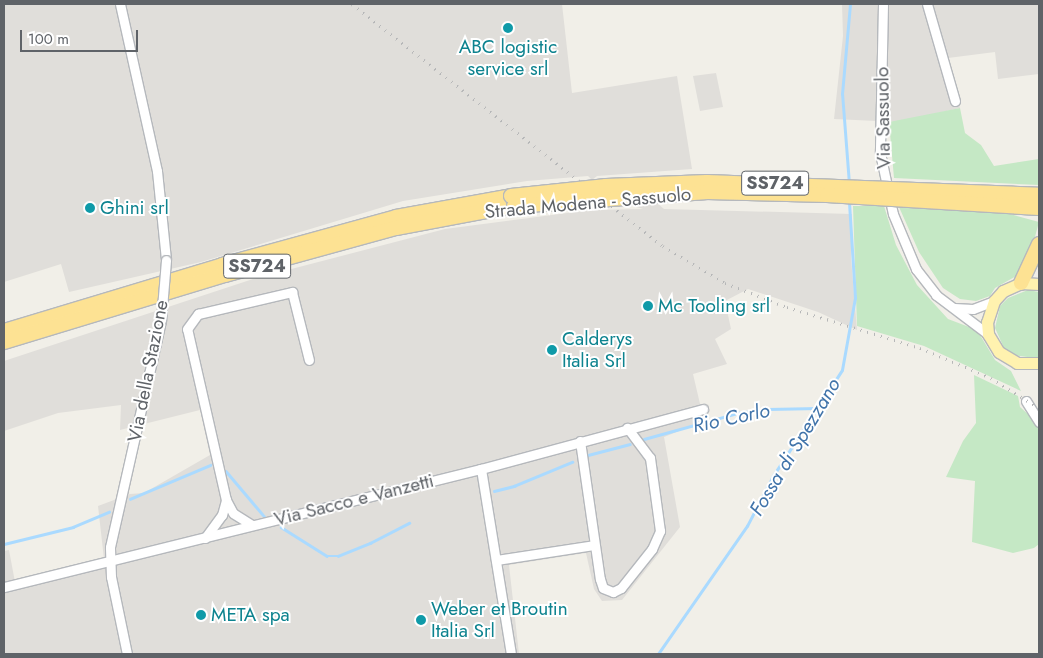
<!DOCTYPE html>
<style>
body{margin:0}
#map{position:relative;width:1043px;height:658px;overflow:hidden;background:#f1efe8;font-family:Jost,sans-serif}
div>[style]{position:absolute}
[style*='--x']{left:calc(var(--x)*1px);top:calc(var(--y)*1px);width:calc(var(--w)*1px);rotate:calc(var(--a)*1deg)}
.industrial>*{inset:0;background:#e0deda}
.green>*{inset:0;background:#c5e8c5}
.stream>*{height:2.5px;margin:-1.25px;padding:0 1.25px;transform-origin:1.25px;border-radius:1.25px;background:#aadaff}
.roads{filter:drop-shadow(1px 0 #b5b8bc) drop-shadow(-1px 0 #b5b8bc) drop-shadow(0 1px #b5b8bc) drop-shadow(0 -1px #b5b8bc)}
.minor>*{height:9px;margin:-4.5px;padding:0 4.5px;transform-origin:4.5px;border-radius:4.5px;background:#fff}
.major>*{height:11px;margin:-5.5px;padding:0 5.5px;transform-origin:5.5px;border-radius:5.5px;background:#fff2af}
.highway>*{height:14px;margin:-7px;padding:0 7px;transform-origin:7px;border-radius:7px;background:#fde293}
.rail>*{height:2.5px;margin-top:-1.25px;transform-origin:0;background:repeating-linear-gradient(90deg,#b6b7b8 0 1px,transparent 0 7px)}
.bridges{filter:drop-shadow(1px 0 #b5b8bc) drop-shadow(-1px 0 #b5b8bc) drop-shadow(0 1px #b5b8bc) drop-shadow(0 -1px #b5b8bc)}
.minor-bridge>*{height:9px;margin:-4.5px;padding:0 4.5px;transform-origin:4.5px;border-radius:4.5px;background:#fff}
.highway-bridge>*{height:14px;margin:-7px;padding:0 7px;transform-origin:7px;border-radius:7px;background:#fde293}
.dots>*{width:14px;height:14px;translate:-50% -50%;box-sizing:border-box;border:2px solid #fff;border-radius:50%}
span{translate:-50% -50%;white-space:nowrap;text-align:center;line-height:1.15;-webkit-text-stroke:4px #fff;paint-order:stroke}
.shield-label span{padding:1px 4px;background:#fff;border:1px solid;border-radius:4px;-webkit-text-stroke-width:0}
.shield-label{font-size:18px;color:#5f6368;font-weight:700}
.culture-label{font-size:19px;color:#0d838f}
.left{translate:0 -50%;text-align:left}
.street-label{font-size:19px;color:#5f6368}
.water-label{font-size:20px;color:#4174aa;font-style:italic}
.frame{position:absolute;inset:0;border:5px solid #5f6368;pointer-events:none}
.scale{position:absolute;left:20px;top:30px;width:118px;height:22px;box-sizing:border-box;border:2px solid #5f6368;border-top:0;padding-left:6px;font-size:15px;line-height:18px;white-space:nowrap;color:#5f6368;-webkit-text-stroke:4px #fff;paint-order:stroke}
</style>
<div id="map">
<div class="industrial">
<div style="clip-path:polygon(4px 4px,562px 4px,572px 93px,677px 76px,692px 169px,597px 176px,592px 180px,588px 176px,527px 181px,403px 201px,201px 262px,69px 292px,61px 264px,4px 282px)"></div>
<div style="clip-path:polygon(842px 4px,1039px 4px,1039px 74px,998px 79px,995px 52px,948px 58px,960px 108px,898px 122px,834px 119px,843px 36px)"></div>
<div style="clip-path:polygon(716px 73px,723px 107px,700px 111px,693px 76px)"></div>
<div style="clip-path:polygon(624px 203px,657px 203px,664px 209px,852px 214px,851px 258px,857px 330px,818px 312px,748px 289px,725px 301px,731px 329px,715px 339px,727px 364px,693px 374px,704px 421px,664px 437px,680px 527px,622px 600px,602px 601px,594px 589px,586px 553px,509px 565px,519px 654px,4px 654px,4px 551px,9px 550px,15px 582px,104px 559px,98px 506px,130px 494px,144px 493px,210px 455px,200px 410px,120px 430px,121px 405px,58px 413px,4px 431px,4px 361px,253px 279px,445px 229px,590px 210px,643px 209px)"></div>
</div>
<div class="green">
<div style="clip-path:polygon(960px 108px,965px 133px,981px 145px,994px 166px,1039px 159px,1039px 185px,894px 178px,889px 122px)"></div>
<div style="clip-path:polygon(853px 206px,884px 206px,896px 245px,917px 285px,948px 319px,977px 330px,995px 360px,1011px 371px,1021px 391px,924px 346px,857px 326px)"></div>
<div style="clip-path:polygon(899px 207px,1010px 214px,1039px 222px,1030px 255px,1018px 275px,995px 288px,990px 296px,976px 301px,960px 299px,943px 288px,919px 252px)"></div>
<div style="clip-path:polygon(1028px 290px,1039px 292px,1039px 357px,1035px 358px,1013px 355px,1004px 348px,995px 328px,1000px 306px,1008px 298px)"></div>
<div style="clip-path:polygon(974px 375px,1018px 396px,1020px 407px,1039px 424px,1039px 544px,1034px 548px,1013px 553px,972px 542px,975px 481px,946px 477px,963px 441px,976px 423px)"></div>
</div>
<div class="stream">
<div style="--x:849;--y:184;--w:90;--a:-94.4"></div>
<div style="--x:842;--y:94;--w:90;--a:-84.9"></div>
<div style="--x:644;--y:439;--w:98;--a:-15.5"></div>
<div style="--x:738;--y:413;--w:30;--a:-8"></div>
<div style="--x:768;--y:409;--w:50;--a:-1.1"></div>
<div style="--x:588;--y:455;--w:43;--a:-14.7"></div>
<div style="--x:226;--y:471;--w:59;--a:49.8"></div>
<div style="--x:494;--y:491;--w:21;--a:-14"></div>
<div style="--x:514;--y:486;--w:63;--a:-22.5"></div>
<div style="--x:130;--y:499;--w:87;--a:-23"></div>
<div style="--x:281;--y:527;--w:54;--a:32.2"></div>
<div style="--x:327;--y:556;--w:11;--a:0"></div>
<div style="--x:338;--y:556;--w:35;--a:-22"></div>
<div style="--x:370;--y:543;--w:44;--a:-27.1"></div>
<div style="--x:4;--y:544;--w:71;--a:-13.8"></div>
<div style="--x:73;--y:527;--w:39;--a:-23"></div>
<div style="--x:658;--y:654;--w:156;--a:-55.2"></div>
<div style="--x:747;--y:526;--w:56;--a:-62.5"></div>
<div style="--x:773;--y:476;--w:126;--a:-56.9"></div>
<div style="--x:842;--y:370;--w:73;--a:-79.8"></div>
<div style="--x:855;--y:298;--w:96;--a:-93.6"></div>
</div>
<div class="roads">
<div class="minor">
<div style="--x:120;--y:4;--w:171;--a:77.5"></div>
<div style="--x:157;--y:171;--w:89;--a:84.2"></div>
<div style="--x:883;--y:4;--w:149;--a:91.2"></div>
<div style="--x:880;--y:153;--w:62;--a:78"></div>
<div style="--x:893;--y:214;--w:60;--a:67.3"></div>
<div style="--x:916;--y:269;--w:33;--a:52"></div>
<div style="--x:936;--y:295;--w:65;--a:36.9"></div>
<div style="--x:927;--y:4;--w:101;--a:73.9"></div>
<div style="--x:954;--y:308;--w:19;--a:3"></div>
<div style="--x:973;--y:309;--w:22;--a:-21"></div>
<div style="--x:1026;--y:401;--w:25;--a:58"></div>
<div style="--x:580;--y:441;--w:139;--a:81.8"></div>
<div style="--x:600;--y:579;--w:9;--a:72"></div>
<div style="--x:603;--y:588;--w:11;--a:22"></div>
<div style="--x:613;--y:592;--w:9;--a:-27"></div>
<div style="--x:621;--y:588;--w:50;--a:-51.5"></div>
<div style="--x:652;--y:549;--w:20;--a:-66"></div>
<div style="--x:660;--y:531;--w:74;--a:-97.8"></div>
<div style="--x:650;--y:458;--w:38;--a:-127"></div>
<div style="--x:481;--y:469;--w:187;--a:80.8"></div>
<div style="--x:252;--y:525;--w:22;--a:-148"></div>
<div style="--x:233;--y:513;--w:15;--a:-118"></div>
<div style="--x:226;--y:500;--w:175;--a:-102.8"></div>
<div style="--x:187;--y:329;--w:19;--a:-54"></div>
<div style="--x:198;--y:314;--w:97;--a:-13.2"></div>
<div style="--x:292;--y:292;--w:70;--a:76"></div>
<div style="--x:205;--y:538;--w:29;--a:-54"></div>
<div style="--x:222;--y:515;--w:16;--a:-75"></div>
<div style="--x:496;--y:560;--w:99;--a:-8.7"></div>
<div style="--x:4;--y:587;--w:491;--a:-13.9"></div>
<div style="--x:481;--y:469;--w:230;--a:-15.1"></div>
<div style="--x:127;--y:654;--w:79;--a:-101.7"></div>
<div style="--x:111;--y:577;--w:30;--a:-92"></div>
<div style="--x:110;--y:547;--w:233;--a:-77.3"></div>
</div>
<div class="major">
<div style="--x:1039;--y:284;--w:18;--a:-177"></div>
<div style="--x:1021;--y:283;--w:20;--a:156"></div>
<div style="--x:1003;--y:291;--w:13;--a:132"></div>
<div style="--x:994;--y:301;--w:22;--a:108"></div>
<div style="--x:987;--y:322;--w:12;--a:85"></div>
<div style="--x:988;--y:334;--w:21;--a:59"></div>
<div style="--x:999;--y:352;--w:21;--a:31"></div>
<div style="--x:1017;--y:363;--w:22;--a:0"></div>
</div>
<div class="highway">
<div style="--x:1021;--y:283;--w:43;--a:-65.2"></div>
<div style="--x:4;--y:331;--w:228;--a:-16.8"></div>
<div style="--x:222;--y:265;--w:180;--a:-15.4"></div>
<div style="--x:396;--y:217;--w:117;--a:-10.3"></div>
<div style="--x:4;--y:342;--w:231;--a:-16.9"></div>
<div style="--x:225;--y:275;--w:177;--a:-15.4"></div>
<div style="--x:396;--y:228;--w:120;--a:-10.6"></div>
</div>
</div>
<div class="rail">
<div style="--x:352;--y:4;--w:394;--a:37.9"></div>
<div style="--x:663;--y:246;--w:72;--a:30.8"></div>
<div style="--x:725;--y:283;--w:66;--a:21.2"></div>
<div style="--x:787;--y:307;--w:139;--a:17.1"></div>
<div style="--x:920;--y:348;--w:77;--a:22.9"></div>
<div style="--x:991;--y:378;--w:57;--a:32"></div>
</div>
<div class="bridges">
<div class="minor-bridge">
<div style="--x:161;--y:320;--w:60;--a:-85.2"></div>
</div>
<div class="highway-bridge">
<div style="--x:511;--y:196;--w:96;--a:-6"></div>
<div style="--x:606;--y:186;--w:101;--a:-2.3"></div>
<div style="--x:707;--y:182;--w:332;--a:2.2"></div>
<div style="--x:514;--y:206;--w:194;--a:-4.1"></div>
<div style="--x:707;--y:192;--w:120;--a:1.4"></div>
<div style="--x:827;--y:195;--w:212;--a:3.5"></div>
</div>
</div>
<div class="dots">
<div style="left:508px;top:28px;background:#0f9aa8"></div>
<div style="left:90px;top:208px;background:#0f9aa8"></div>
<div style="left:648px;top:306px;background:#0f9aa8"></div>
<div style="left:552px;top:350px;background:#0f9aa8"></div>
<div style="left:201px;top:615px;background:#0f9aa8"></div>
<div style="left:421px;top:620px;background:#0f9aa8"></div>
</div>
<div class="shield-label">
<span style="left:775px;top:183px">SS724</span>
<span style="left:257px;top:266px">SS724</span>
</div>
<div class="culture-label">
<span style="left:508px;top:58px">ABC logistic<br>service srl</span>
<span class="left" style="left:100px;top:208px">Ghini srl</span>
<span class="left" style="left:658px;top:306px">Mc Tooling srl</span>
<span class="left" style="left:562px;top:350px">Calderys<br>Italia Srl</span>
<span class="left" style="left:431px;top:620px">Weber et Broutin<br>Italia Srl</span>
<span class="left" style="left:211px;top:615px">META spa</span>
</div>
<div class="street-label">
<span style="left:883px;top:118px;rotate:-91deg">Via Sassuolo</span>
<span style="left:588px;top:203px;rotate:-5deg">Strada Modena - Sassuolo</span>
<span style="left:148px;top:371px;rotate:-79deg">Via della Stazione</span>
<span style="left:354px;top:500px;rotate:-14deg">Via Sacco e Vanzetti</span>
</div>
<div class="water-label">
<span style="left:731px;top:418px;rotate:-12deg">Rio Corlo</span>
<span style="left:795px;top:447px;rotate:-59deg">Fossa di Spezzano</span>
</div>
<div class="frame"></div>
<div class="scale">100 m</div>
</div>
